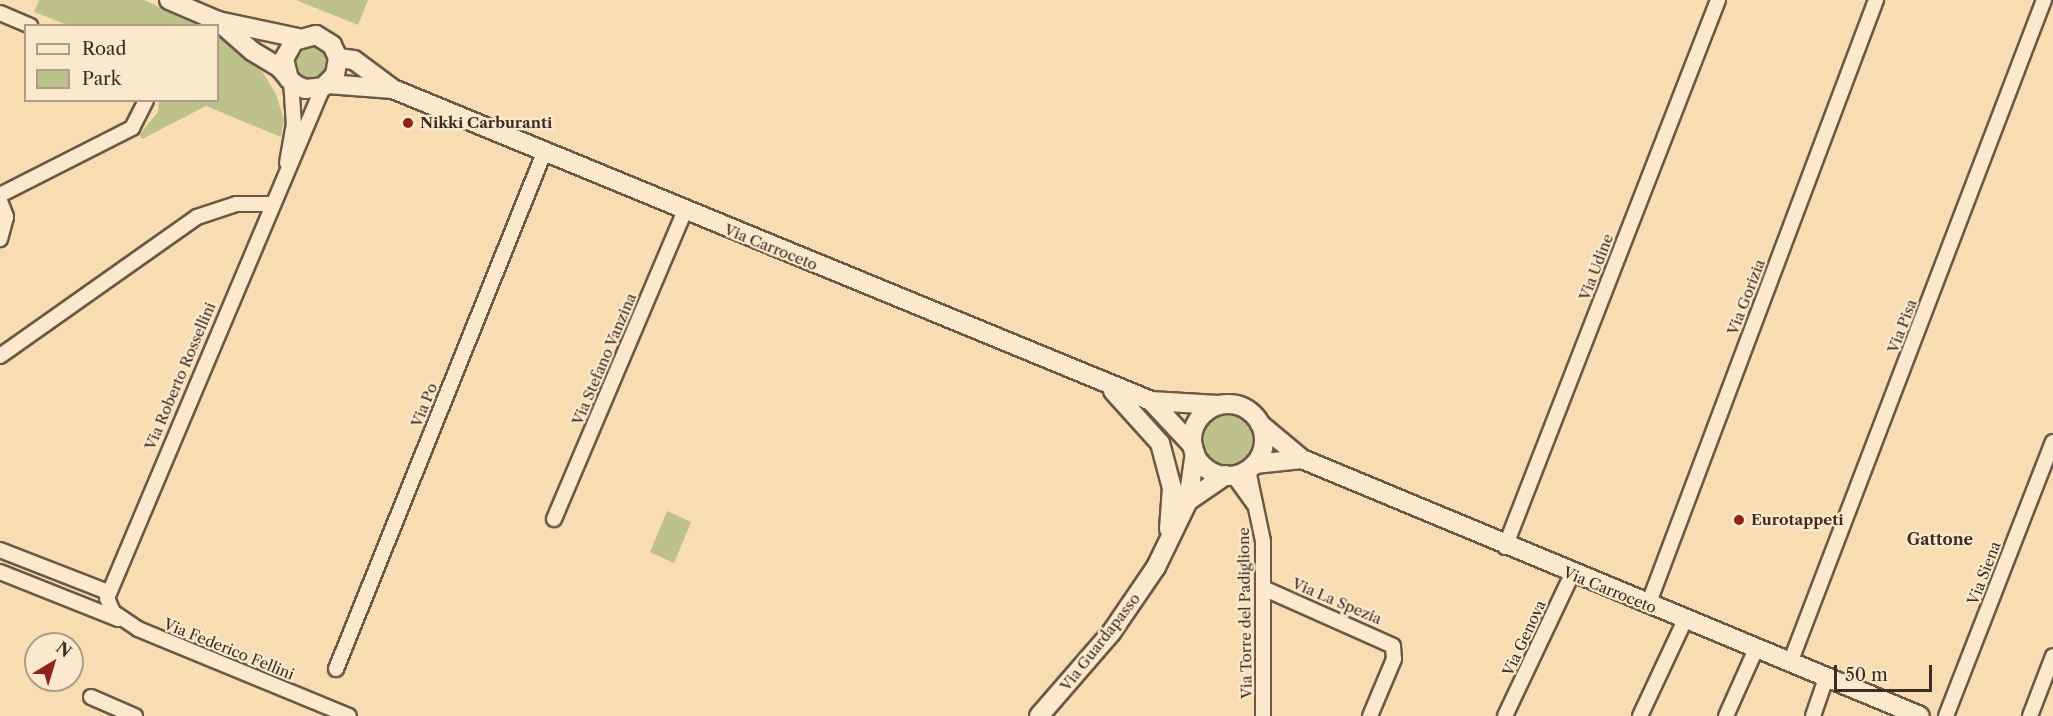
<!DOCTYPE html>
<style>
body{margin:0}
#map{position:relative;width:2053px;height:716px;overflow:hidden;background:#f8ddb2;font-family:"Libre Caslon Text",serif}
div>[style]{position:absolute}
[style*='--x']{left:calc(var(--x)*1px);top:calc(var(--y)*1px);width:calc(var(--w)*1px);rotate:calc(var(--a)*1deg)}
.green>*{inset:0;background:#bdc18c}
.round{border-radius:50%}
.roads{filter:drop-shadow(2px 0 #6c5844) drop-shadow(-2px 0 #6c5844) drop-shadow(0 2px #6c5844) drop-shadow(0 -2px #6c5844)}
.minor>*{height:14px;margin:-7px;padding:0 7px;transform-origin:7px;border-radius:7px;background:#fae9cd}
.tertiary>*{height:18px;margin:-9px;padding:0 9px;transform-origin:9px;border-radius:9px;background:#fae9cd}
.tertiary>.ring{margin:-9px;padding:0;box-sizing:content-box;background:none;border:18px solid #fae9cd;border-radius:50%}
.dots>*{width:16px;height:16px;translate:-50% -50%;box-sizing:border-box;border:3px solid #fae9cd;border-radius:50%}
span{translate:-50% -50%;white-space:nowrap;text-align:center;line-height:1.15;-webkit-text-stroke:4.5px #fae9cd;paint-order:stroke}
.poi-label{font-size:15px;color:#3d2c1f;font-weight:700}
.left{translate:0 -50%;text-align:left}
.street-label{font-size:15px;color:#3d2c1f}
.neighbourhood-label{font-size:16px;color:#3d2c1f;font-weight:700}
.legend{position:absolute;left:24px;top:24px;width:195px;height:78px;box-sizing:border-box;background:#fae9cd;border:2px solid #ae9d87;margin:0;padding:8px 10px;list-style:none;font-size:18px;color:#3d2c1f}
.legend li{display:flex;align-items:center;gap:12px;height:30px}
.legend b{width:30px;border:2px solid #ae9d87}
.north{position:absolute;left:24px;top:632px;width:60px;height:60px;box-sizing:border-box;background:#fae9cd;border:2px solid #ae9d87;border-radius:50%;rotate:38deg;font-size:16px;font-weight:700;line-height:24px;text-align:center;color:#3d2c1f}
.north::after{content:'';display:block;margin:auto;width:21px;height:27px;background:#8f2418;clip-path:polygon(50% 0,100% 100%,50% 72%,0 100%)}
.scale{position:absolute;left:1834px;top:665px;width:98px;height:27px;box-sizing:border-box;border:3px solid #3d2c1f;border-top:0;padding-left:8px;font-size:18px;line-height:21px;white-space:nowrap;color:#3d2c1f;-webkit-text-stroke:4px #fae9cd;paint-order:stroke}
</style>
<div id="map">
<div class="green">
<div style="clip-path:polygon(39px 0,144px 0,198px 25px,68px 25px,34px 12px)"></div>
<div style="clip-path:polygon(296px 0,368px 0,358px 25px)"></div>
<div style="clip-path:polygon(218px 36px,260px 68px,276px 94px,284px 120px,281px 137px,206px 106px,142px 139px,139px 135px,158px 112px,159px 101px,218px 100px)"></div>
<div style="clip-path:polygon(298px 38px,335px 50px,323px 87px,286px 72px)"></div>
<div class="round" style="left:1199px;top:411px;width:58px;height:58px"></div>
<div style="clip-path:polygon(667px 511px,691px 522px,674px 563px,650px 552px)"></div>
</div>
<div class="roads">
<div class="minor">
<div style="--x:0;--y:13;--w:33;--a:23"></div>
<div style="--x:323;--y:87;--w:555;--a:112.91"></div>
<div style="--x:107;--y:598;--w:15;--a:67"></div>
<div style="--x:113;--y:612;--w:30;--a:34"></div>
<div style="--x:138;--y:629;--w:228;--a:22.4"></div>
<div style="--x:287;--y:163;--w:39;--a:-80"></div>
<div style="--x:294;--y:125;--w:44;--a:-93.9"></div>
<div style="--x:0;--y:195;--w:148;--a:-26.9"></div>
<div style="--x:132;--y:128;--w:31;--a:-63"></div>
<div style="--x:0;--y:201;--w:17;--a:69"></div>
<div style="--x:6;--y:217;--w:23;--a:105"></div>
<div style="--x:0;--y:356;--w:241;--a:-35.2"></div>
<div style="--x:197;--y:217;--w:41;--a:-18.4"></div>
<div style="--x:236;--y:204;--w:35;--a:0"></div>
<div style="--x:1248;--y:470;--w:73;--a:78.1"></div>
<div style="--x:1263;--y:541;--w:175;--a:90"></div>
<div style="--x:1233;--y:475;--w:36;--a:54"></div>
<div style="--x:554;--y:519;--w:335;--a:-67"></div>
<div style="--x:1505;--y:547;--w:587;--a:-68.72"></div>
<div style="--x:0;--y:550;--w:116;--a:21.3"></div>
<div style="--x:0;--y:572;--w:127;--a:21.7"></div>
<div style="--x:1263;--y:588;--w:142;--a:24"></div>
<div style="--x:1393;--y:646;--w:13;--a:86"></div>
<div style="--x:1394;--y:659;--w:62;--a:112.8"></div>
<div style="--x:1648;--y:605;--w:647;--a:-69.35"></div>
<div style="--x:1790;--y:663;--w:710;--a:-69.04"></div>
<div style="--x:336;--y:669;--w:556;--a:-68.05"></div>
<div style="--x:91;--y:697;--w:48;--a:23.4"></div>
<div style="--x:1505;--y:716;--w:157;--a:-64.7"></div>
<div style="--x:1640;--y:716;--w:106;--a:-64.9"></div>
<div style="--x:1726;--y:716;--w:73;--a:-65.9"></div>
<div style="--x:1813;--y:716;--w:40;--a:-71.1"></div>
<div style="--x:1946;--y:716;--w:294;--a:-68.7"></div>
<div style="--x:2030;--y:716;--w:64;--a:-69"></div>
</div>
<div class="tertiary">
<div style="--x:169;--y:0;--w:53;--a:23.2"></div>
<div style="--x:218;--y:21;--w:82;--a:12"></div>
<div style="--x:218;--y:21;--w:45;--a:41.4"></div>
<div style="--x:252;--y:51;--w:31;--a:31"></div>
<div style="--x:279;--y:67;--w:16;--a:50"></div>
<div style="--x:289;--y:79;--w:9;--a:41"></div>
<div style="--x:296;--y:85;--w:10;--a:24"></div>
<div style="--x:305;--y:89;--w:18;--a:-6"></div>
<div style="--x:323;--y:87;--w:17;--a:-45"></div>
<div style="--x:335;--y:75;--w:17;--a:-80"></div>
<div style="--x:338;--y:58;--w:14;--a:-115"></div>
<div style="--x:332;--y:45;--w:19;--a:-148"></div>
<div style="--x:316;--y:35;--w:23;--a:165"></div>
<div style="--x:294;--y:41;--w:21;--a:119"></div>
<div style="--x:284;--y:59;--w:21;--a:76"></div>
<div style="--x:338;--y:58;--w:16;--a:7"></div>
<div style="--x:354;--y:60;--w:49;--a:36.6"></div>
<div style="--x:327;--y:84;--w:66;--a:4.3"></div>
<div style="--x:393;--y:89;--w:820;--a:22.37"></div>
<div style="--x:1151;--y:401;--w:67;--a:3.4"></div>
<div style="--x:1113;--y:391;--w:70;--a:47.9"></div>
<div style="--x:1160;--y:443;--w:47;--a:75.1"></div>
<div style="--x:1172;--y:488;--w:41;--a:94.2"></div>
<div style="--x:1151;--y:401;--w:62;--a:47"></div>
<div class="ring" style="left:1192px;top:404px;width:54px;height:54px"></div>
<div style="--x:1260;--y:424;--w:55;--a:39.8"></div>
<div style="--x:1302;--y:459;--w:669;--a:22.58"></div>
<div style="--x:1255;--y:464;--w:47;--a:-6.1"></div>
<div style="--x:1188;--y:501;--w:46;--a:-34.4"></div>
<div style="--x:1039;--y:716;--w:110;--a:-49.1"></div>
<div style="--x:1111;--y:633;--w:80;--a:-55.7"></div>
<div style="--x:1156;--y:567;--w:73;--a:-64.1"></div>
<div style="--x:1188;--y:501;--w:49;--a:-81.9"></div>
</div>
</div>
<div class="dots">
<div style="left:408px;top:123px;background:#8f2418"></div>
<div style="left:1739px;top:520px;background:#8f2418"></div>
</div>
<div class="poi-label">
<span class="left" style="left:420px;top:123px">Nikki Carburanti</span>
<span class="left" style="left:1751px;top:520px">Eurotappeti</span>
</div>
<div class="street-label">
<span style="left:771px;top:247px;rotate:22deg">Via Carroceto</span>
<span style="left:1596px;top:267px;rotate:-69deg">Via Udine</span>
<span style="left:1746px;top:297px;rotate:-69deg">Via Gorizia</span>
<span style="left:1902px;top:326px;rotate:-69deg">Via Pisa</span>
<span style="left:604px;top:359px;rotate:-67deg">Via Stefano Vanzina</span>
<span style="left:180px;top:376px;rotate:-67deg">Via Roberto Rossellini</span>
<span style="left:424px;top:405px;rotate:-68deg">Via Po</span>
<span style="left:1984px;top:573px;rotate:-69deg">Via Siena</span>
<span style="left:1610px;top:590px;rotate:22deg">Via Carroceto</span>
<span style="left:1337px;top:601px;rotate:23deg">Via La Spezia</span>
<span style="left:1245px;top:613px;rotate:-91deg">Via Torre del Padiglione</span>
<span style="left:1524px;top:638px;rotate:-65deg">Via Genova</span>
<span style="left:1100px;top:642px;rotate:-52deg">Via Guardapasso</span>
<span style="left:229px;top:649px;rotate:22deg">Via Federico Fellini</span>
</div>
<div class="neighbourhood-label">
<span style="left:1940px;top:539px">Gattone</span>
</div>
<ul class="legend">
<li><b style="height:8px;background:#fae9cd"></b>Road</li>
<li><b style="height:16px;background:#bdc18c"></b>Park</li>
</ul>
<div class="north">N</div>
<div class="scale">50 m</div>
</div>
